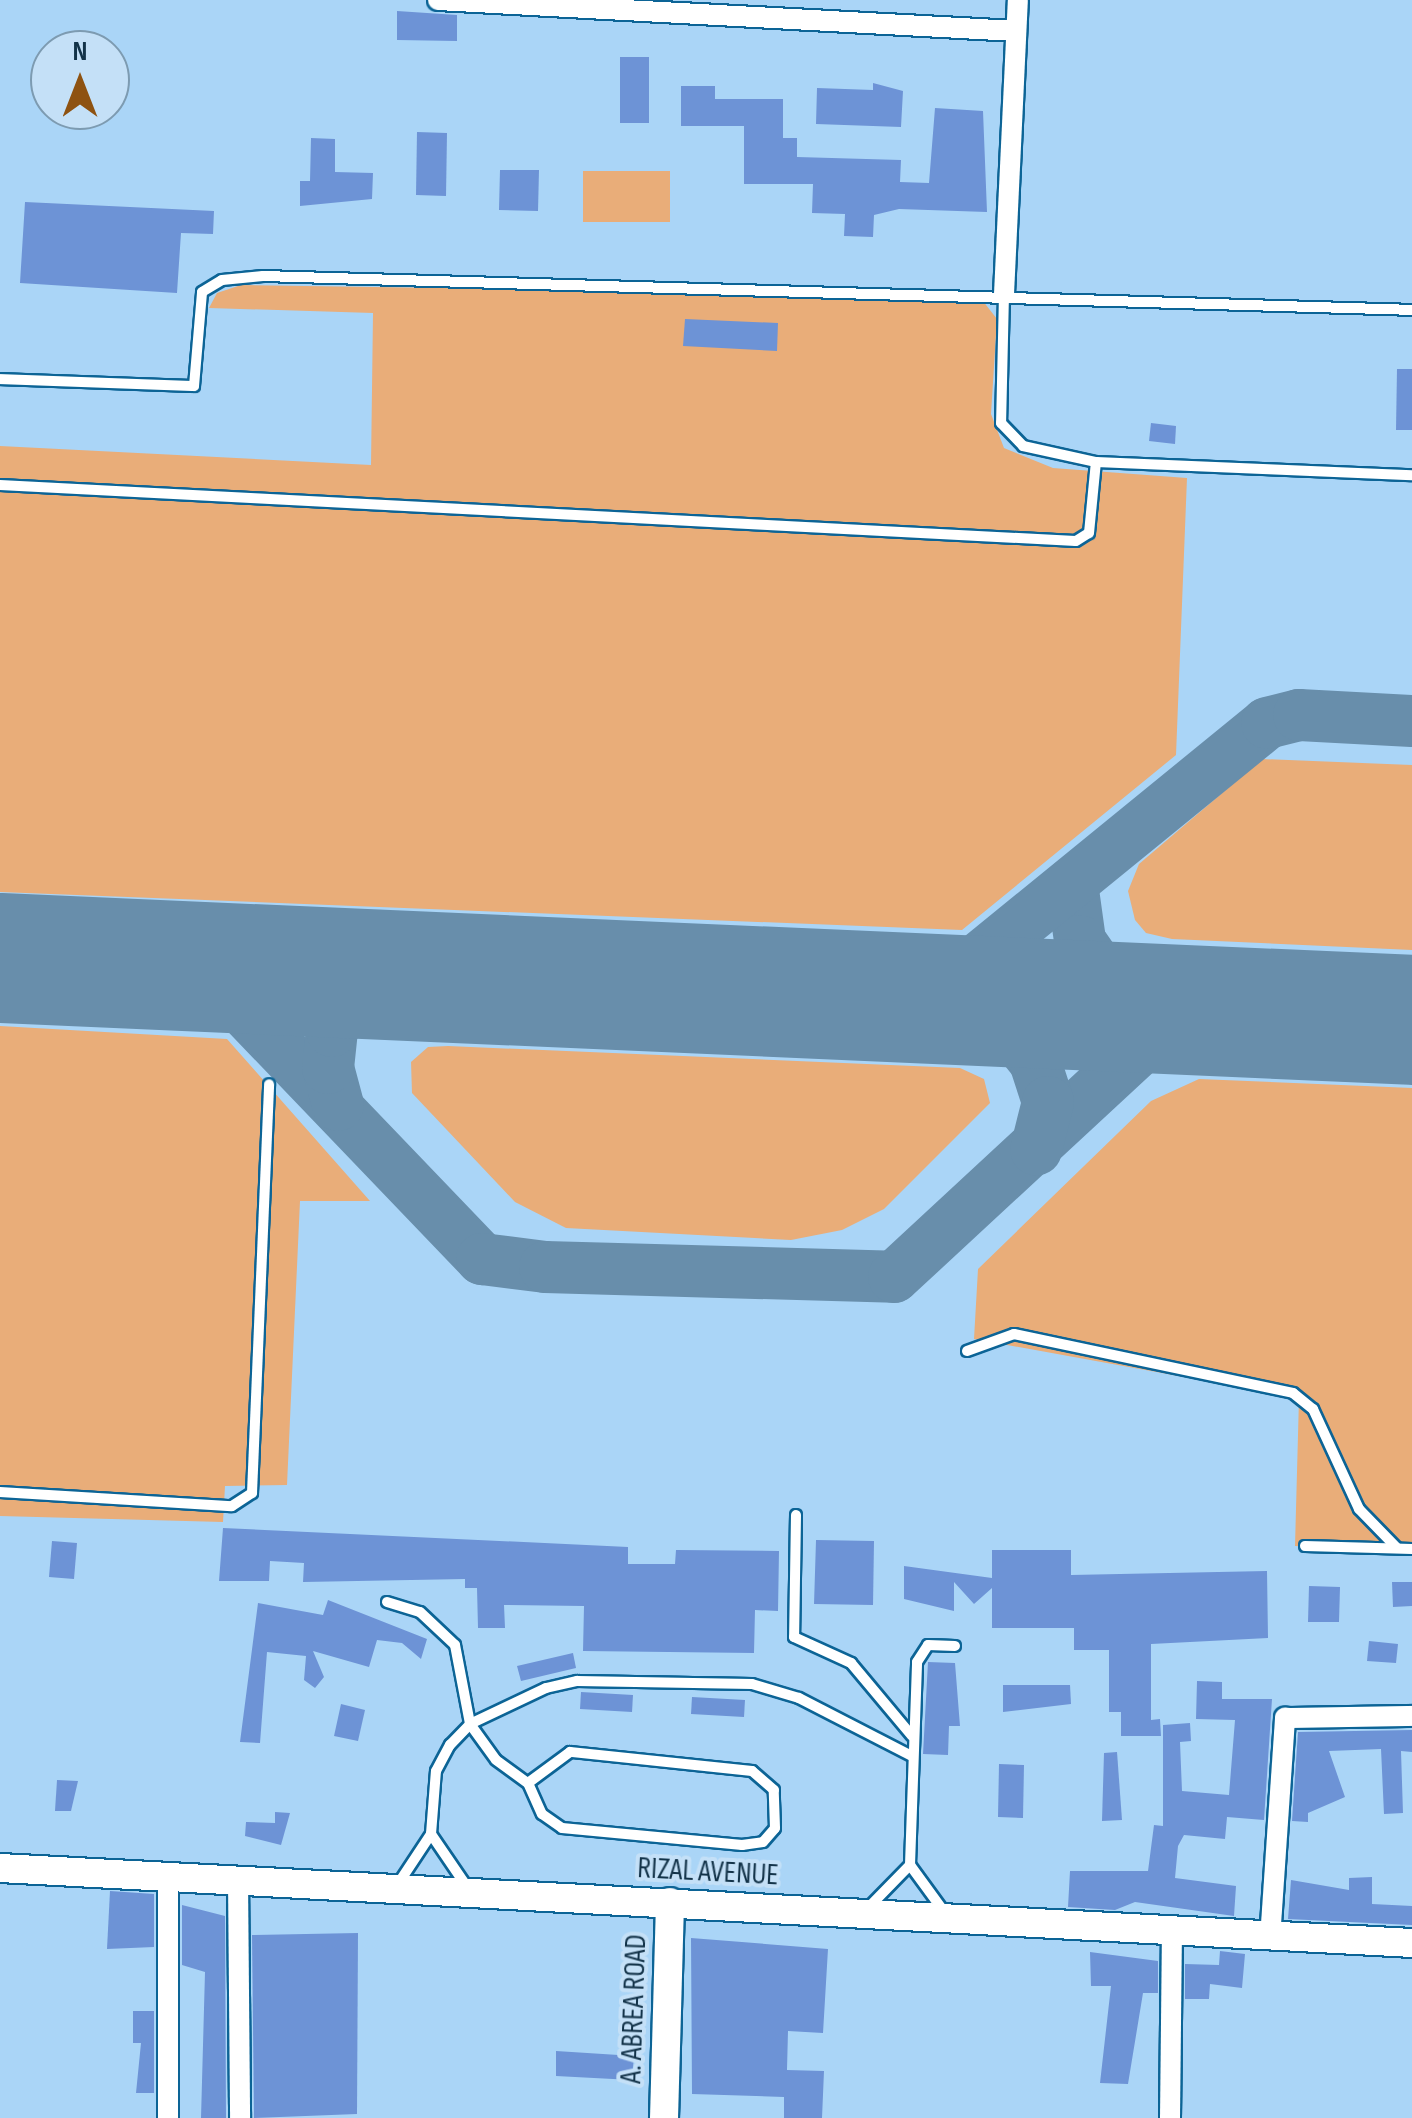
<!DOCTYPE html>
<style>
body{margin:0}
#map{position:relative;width:1412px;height:2118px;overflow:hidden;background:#aad5f7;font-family:"Sofia Sans Condensed",sans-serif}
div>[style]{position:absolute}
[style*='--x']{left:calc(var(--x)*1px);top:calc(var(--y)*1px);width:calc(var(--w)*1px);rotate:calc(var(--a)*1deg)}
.green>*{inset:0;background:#e9ad79}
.taxiway>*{height:52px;margin:-26px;padding:0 26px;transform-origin:26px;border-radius:26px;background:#688eab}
.runway>*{height:130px;margin:-65px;padding:0 65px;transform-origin:65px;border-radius:65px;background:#688eab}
.building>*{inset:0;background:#6d93d6}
.roads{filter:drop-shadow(2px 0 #0c6496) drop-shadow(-2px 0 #0c6496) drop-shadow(0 2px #0c6496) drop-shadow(0 -2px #0c6496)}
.lane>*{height:10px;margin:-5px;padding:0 5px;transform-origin:5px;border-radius:5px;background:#fff}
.street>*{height:20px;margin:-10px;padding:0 10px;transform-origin:10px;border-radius:10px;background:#fff}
.secondary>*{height:28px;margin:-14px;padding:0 14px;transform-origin:14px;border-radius:14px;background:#fff}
span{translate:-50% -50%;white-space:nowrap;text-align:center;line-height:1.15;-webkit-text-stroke:8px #c4e0f7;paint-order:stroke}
.street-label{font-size:30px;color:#133349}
.north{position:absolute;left:30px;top:30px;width:100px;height:100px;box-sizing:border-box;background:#c4e0f7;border:2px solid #7d9bb1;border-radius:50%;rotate:0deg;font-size:28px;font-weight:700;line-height:40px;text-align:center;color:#133349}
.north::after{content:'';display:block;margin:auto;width:35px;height:45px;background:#8e5211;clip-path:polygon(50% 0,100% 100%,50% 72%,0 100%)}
</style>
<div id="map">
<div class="green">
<div style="clip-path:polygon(583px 171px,670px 171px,670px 222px,583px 222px)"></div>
<div style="clip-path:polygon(241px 285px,979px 296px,997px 319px,991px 414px,1004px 448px,1053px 468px,1187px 478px,1176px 755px,962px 930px,0 892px,0 446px,371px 465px,373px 313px,209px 308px,217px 293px)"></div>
<div style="clip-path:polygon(1262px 759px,1412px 765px,1412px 950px,1172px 939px,1146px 933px,1135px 920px,1128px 891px,1139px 864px)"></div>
<div style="clip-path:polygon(0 1026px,227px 1039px,370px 1201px,300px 1201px,287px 1485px,225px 1486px,223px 1522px,0 1516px)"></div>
<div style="clip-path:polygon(448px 1046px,960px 1068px,984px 1079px,990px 1103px,884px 1209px,842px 1230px,791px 1240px,566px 1228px,515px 1202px,412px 1093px,411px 1062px,428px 1047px)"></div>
<div style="clip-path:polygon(1199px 1079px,1412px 1088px,1412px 1552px,1295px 1546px,1299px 1398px,974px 1339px,978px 1269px,1151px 1101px)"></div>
</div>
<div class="taxiway">
<div style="--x:1072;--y:883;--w:59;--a:82.1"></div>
<div style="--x:1080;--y:941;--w:47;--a:55.3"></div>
<div style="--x:1107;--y:980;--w:30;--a:40"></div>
<div style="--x:1130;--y:999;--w:53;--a:11.9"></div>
<div style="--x:202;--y:967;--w:405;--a:46.2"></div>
<div style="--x:482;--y:1259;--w:64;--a:7.2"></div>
<div style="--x:545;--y:1267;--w:349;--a:1.6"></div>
<div style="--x:894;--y:1277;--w:393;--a:-42.8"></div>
<div style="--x:929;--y:999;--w:436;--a:-39.2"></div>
<div style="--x:1267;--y:723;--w:33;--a:-14"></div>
<div style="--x:1299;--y:715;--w:113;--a:3"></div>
<div style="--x:961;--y:1001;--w:65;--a:33.7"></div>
<div style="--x:1015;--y:1037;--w:32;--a:51"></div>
<div style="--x:1035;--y:1062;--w:42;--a:72"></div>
<div style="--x:1048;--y:1102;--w:49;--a:104"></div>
<div style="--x:338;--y:1105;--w:38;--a:-105"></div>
<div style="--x:328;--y:1068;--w:37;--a:-84"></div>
<div style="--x:332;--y:1031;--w:64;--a:-63"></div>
</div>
<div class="runway">
<div style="--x:0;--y:958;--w:1413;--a:2.51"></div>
</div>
<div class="building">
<div style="clip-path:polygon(397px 11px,457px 15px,457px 41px,397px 40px)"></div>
<div style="clip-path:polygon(620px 57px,649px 57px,649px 123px,620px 123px)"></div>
<div style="clip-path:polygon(873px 83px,903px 91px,901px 127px,816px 124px,817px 88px,873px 90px)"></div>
<div style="clip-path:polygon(681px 86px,715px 86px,715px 99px,783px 99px,783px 138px,797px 138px,797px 157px,901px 160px,900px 182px,929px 183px,935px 108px,983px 111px,987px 212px,899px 209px,874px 215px,873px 237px,844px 236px,845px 214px,812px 213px,813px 184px,744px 184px,744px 126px,681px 126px)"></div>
<div style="clip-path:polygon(417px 132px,447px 133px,446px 196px,416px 195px)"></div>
<div style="clip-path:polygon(311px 138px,335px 139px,335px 172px,373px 173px,372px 199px,300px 206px,300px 181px,310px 181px)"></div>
<div style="clip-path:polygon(500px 170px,539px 170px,538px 211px,499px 210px)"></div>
<div style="clip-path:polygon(25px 202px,214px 211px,213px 234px,181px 233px,177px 293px,20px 283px)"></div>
<div style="clip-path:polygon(685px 319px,778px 323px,777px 351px,683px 346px)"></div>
<div style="clip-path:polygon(1397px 369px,1412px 369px,1412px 430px,1396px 430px)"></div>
<div style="clip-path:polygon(1151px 423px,1176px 426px,1175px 444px,1149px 441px)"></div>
<div style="clip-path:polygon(223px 1528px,628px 1547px,628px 1564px,675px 1564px,676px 1550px,779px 1551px,778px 1611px,755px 1610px,754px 1653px,583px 1651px,584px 1606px,504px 1605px,505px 1628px,478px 1628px,477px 1588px,465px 1588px,465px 1579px,303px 1582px,304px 1563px,270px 1561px,269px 1581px,219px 1581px)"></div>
<div style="clip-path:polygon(816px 1540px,874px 1541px,873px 1605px,814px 1604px)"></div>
<div style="clip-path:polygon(52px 1541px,77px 1543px,74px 1579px,49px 1577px)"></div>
<div style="clip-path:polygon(992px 1550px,1071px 1550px,1071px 1575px,1267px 1571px,1268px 1638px,1151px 1644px,1151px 1720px,1160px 1719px,1161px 1736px,1121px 1736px,1121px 1712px,1109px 1712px,1109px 1650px,1074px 1650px,1074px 1628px,992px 1628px,992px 1588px,974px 1604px,954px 1582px,954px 1611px,904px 1599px,904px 1566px,992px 1578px)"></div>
<div style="clip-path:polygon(1392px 1582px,1412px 1582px,1412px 1606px,1393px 1607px)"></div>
<div style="clip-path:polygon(1309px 1586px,1340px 1587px,1339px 1622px,1308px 1622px)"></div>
<div style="clip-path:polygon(328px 1600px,427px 1639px,421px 1659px,402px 1643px,377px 1640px,369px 1667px,313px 1651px,324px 1677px,315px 1688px,304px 1680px,306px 1656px,267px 1652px,260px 1743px,240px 1742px,258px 1603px,323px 1615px)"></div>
<div style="clip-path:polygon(1369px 1641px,1398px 1644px,1396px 1663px,1367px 1661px)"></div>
<div style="clip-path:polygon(573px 1653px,576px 1668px,521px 1681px,517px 1666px)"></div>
<div style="clip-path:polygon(928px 1662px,955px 1663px,960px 1726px,949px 1726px,948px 1755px,923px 1754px)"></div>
<div style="clip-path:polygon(1197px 1681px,1222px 1682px,1222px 1699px,1272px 1699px,1264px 1820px,1227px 1817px,1225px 1839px,1184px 1835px,1178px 1846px,1175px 1878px,1236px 1886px,1234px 1916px,1135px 1902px,1115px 1910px,1068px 1907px,1070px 1871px,1148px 1871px,1154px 1825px,1163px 1826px,1163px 1725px,1190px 1723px,1191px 1741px,1180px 1742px,1182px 1791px,1229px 1795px,1235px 1720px,1196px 1719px)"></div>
<div style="clip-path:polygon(1003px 1685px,1070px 1685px,1071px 1704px,1003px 1712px)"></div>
<div style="clip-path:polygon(581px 1692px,633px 1695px,632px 1712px,580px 1709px)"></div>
<div style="clip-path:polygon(692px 1697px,745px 1700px,744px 1717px,691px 1714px)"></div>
<div style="clip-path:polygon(341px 1704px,365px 1710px,358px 1741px,334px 1736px)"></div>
<div style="clip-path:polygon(1412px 1730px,1412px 1752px,1401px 1751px,1403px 1813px,1384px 1814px,1381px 1749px,1329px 1751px,1345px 1797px,1308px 1813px,1308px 1822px,1292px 1821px,1298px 1732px)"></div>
<div style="clip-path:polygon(1117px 1752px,1122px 1820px,1102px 1821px,1104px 1753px)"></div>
<div style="clip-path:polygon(999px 1764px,1024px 1765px,1023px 1818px,998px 1817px)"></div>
<div style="clip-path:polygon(57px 1780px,78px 1781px,71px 1811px,55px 1811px)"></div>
<div style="clip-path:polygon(275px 1812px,290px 1813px,281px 1845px,245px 1836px,246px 1822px,275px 1823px)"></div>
<div style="clip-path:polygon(1372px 1877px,1372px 1904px,1412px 1906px,1412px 1925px,1288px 1919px,1291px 1880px,1349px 1890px,1349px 1878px)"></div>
<div style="clip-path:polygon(110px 1891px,154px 1894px,154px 1947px,107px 1949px)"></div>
<div style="clip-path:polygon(182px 1905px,225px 1916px,226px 2118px,201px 2118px,205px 1972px,182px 1965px)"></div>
<div style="clip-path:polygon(358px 1933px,357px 2114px,254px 2118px,252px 1935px)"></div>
<div style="clip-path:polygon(691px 1938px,828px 1949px,823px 2033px,788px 2031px,787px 2070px,824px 2071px,822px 2118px,784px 2118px,784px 2097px,692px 2094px)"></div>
<div style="clip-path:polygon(1220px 1951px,1245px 1954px,1242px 1988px,1210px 1984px,1209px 1999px,1185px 1999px,1185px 1964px,1219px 1965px)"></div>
<div style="clip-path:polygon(1090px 1952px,1158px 1961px,1158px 1993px,1143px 1993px,1128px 2084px,1100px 2083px,1111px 1986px,1091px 1986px)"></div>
<div style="clip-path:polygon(133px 2011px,154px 2011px,154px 2093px,136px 2093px,141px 2043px,133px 2043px)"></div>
<div style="clip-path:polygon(556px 2051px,634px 2056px,632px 2080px,556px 2076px)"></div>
</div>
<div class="roads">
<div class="lane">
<div style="--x:1004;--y:294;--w:129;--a:91.3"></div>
<div style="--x:1001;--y:423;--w:32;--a:46"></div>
<div style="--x:1023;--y:446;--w:75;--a:12.4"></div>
<div style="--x:1096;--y:462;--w:316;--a:2.4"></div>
<div style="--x:0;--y:379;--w:194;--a:2.1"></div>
<div style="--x:194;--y:386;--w:94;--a:-85.1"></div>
<div style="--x:202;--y:292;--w:23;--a:-31"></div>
<div style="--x:222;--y:280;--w:41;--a:-5.6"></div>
<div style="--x:263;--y:276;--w:1150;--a:1.69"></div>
<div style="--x:0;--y:485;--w:1077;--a:2.98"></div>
<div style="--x:1076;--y:541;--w:15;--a:-32"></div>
<div style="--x:1089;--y:533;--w:71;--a:-84.4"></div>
<div style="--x:967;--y:1351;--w:50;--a:-19.9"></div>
<div style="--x:1014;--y:1334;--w:285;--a:11.9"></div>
<div style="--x:1293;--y:1393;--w:26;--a:39"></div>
<div style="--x:1313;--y:1409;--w:110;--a:65.3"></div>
<div style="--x:1359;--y:1509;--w:54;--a:45.7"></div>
<div style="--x:0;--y:1492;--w:232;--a:3.5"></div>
<div style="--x:232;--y:1506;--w:24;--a:-33"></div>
<div style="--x:252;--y:1493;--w:409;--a:-87.6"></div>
<div style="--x:796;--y:1515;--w:122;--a:90.9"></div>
<div style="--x:794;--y:1637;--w:63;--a:24.5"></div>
<div style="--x:851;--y:1663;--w:95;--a:50.1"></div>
<div style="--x:1305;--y:1546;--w:107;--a:1.6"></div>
<div style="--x:387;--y:1602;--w:34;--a:17"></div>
<div style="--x:420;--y:1612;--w:48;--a:43.3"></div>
<div style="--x:455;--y:1645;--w:80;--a:79.2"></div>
<div style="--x:470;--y:1724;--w:44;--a:54.2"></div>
<div style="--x:496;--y:1760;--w:39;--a:36"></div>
<div style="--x:528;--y:1783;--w:34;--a:66"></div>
<div style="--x:542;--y:1814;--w:24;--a:35"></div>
<div style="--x:562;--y:1828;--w:181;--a:5.4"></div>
<div style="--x:742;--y:1845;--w:21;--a:-8"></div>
<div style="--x:763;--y:1842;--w:18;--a:-49"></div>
<div style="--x:775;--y:1828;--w:38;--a:-92"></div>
<div style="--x:774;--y:1790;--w:29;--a:-139"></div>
<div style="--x:752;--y:1771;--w:183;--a:-174"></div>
<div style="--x:570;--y:1752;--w:52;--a:143.6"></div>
<div style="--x:431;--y:1834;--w:64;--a:55.8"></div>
<div style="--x:910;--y:1865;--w:203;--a:-88"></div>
<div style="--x:917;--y:1662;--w:20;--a:-57"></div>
<div style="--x:928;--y:1645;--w:27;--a:2"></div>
<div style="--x:910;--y:1865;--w:59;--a:53.9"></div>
<div style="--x:398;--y:1884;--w:60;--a:-56.6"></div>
<div style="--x:431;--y:1834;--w:63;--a:-85.5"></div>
<div style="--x:436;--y:1771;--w:30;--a:-62"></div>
<div style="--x:450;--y:1745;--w:29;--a:-46"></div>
<div style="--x:470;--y:1724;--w:84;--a:-25.3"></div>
<div style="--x:546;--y:1688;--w:32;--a:-13"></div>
<div style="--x:577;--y:1681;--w:175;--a:1"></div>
<div style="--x:752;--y:1684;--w:49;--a:16.6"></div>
<div style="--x:799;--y:1698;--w:127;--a:27.2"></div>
<div style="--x:867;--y:1909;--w:62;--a:-45.7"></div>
</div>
<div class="street">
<div style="--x:438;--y:0;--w:579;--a:3.07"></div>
<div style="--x:1004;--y:294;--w:294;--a:-87.3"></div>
<div style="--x:168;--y:1875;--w:243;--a:90"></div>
<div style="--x:238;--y:1878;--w:240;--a:89.5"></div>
<div style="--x:1270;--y:1939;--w:222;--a:-86.1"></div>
<div style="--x:1285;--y:1718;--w:127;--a:-0.9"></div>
<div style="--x:1170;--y:2118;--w:183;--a:-89.4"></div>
</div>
<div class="secondary">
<div style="--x:0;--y:1868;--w:1414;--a:3.04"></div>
<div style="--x:664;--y:2118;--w:216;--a:-88.4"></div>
</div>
</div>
<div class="street-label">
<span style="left:708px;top:1872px;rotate:3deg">RIZAL AVENUE</span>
<span style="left:634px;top:2009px;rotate:-88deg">A. ABREA ROAD</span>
</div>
<div class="north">N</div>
</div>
